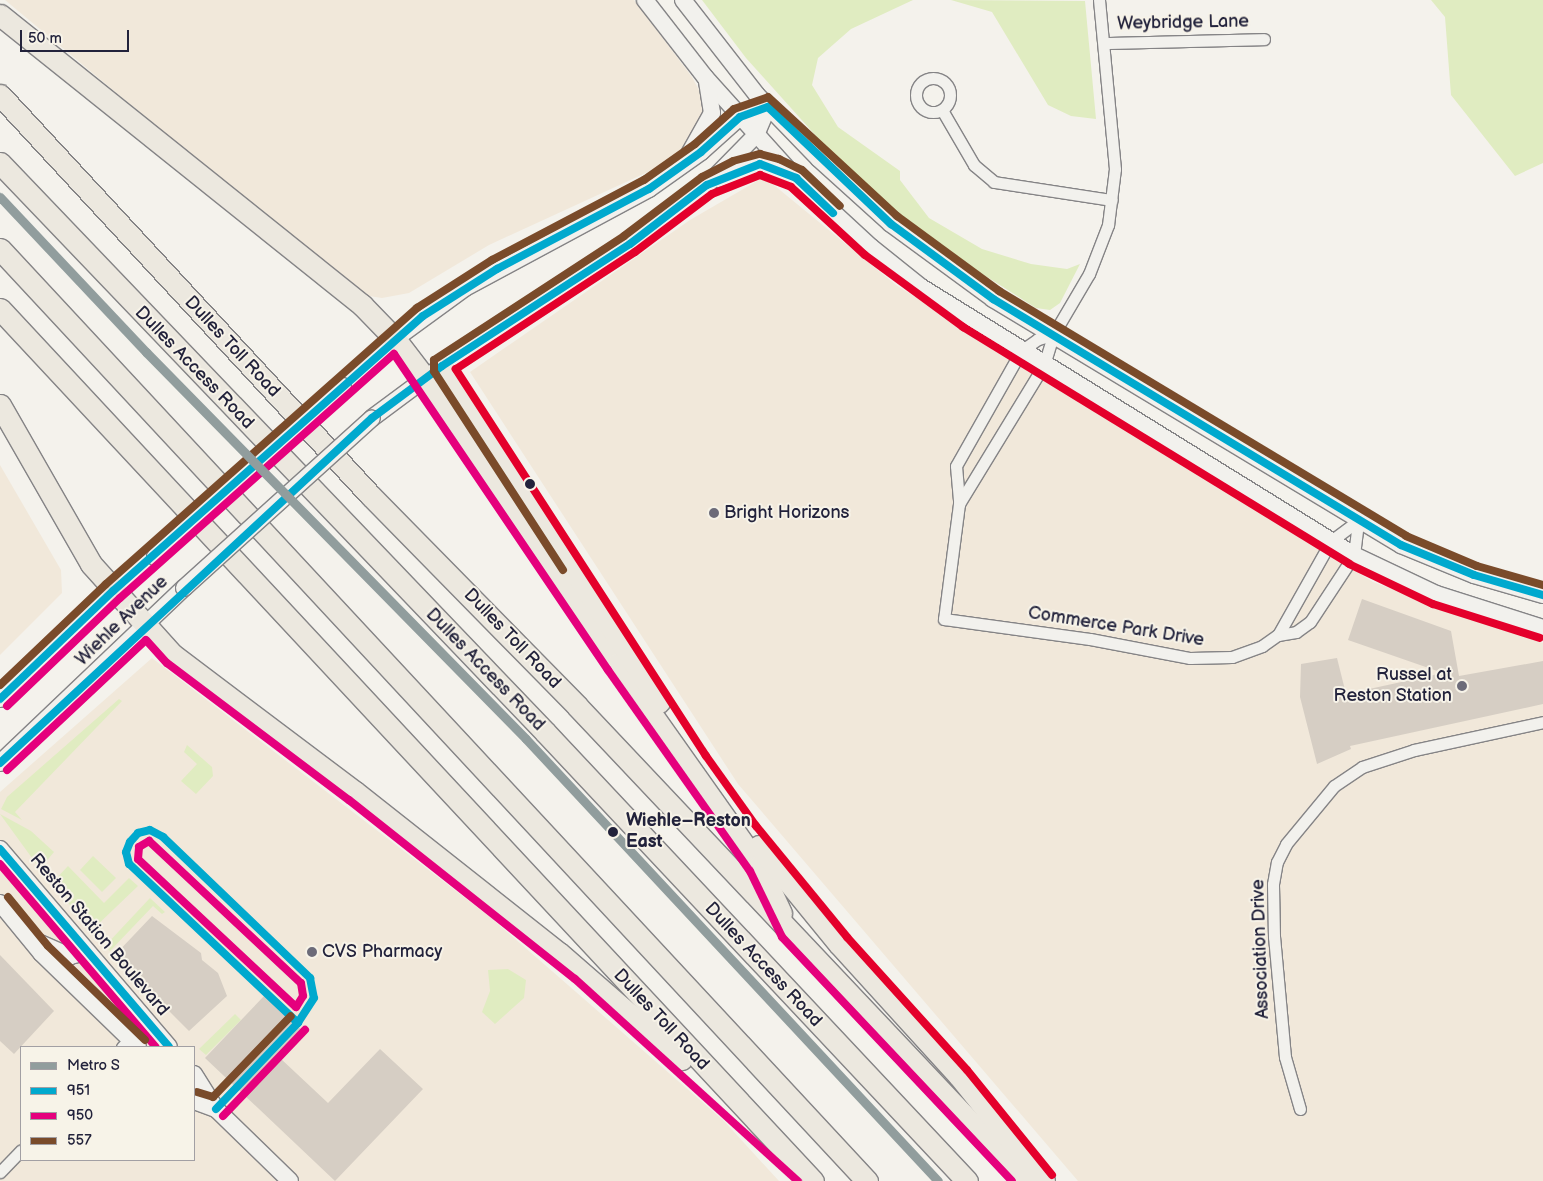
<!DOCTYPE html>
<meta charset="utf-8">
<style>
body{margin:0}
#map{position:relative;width:1543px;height:1181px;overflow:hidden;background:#f4f2ec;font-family:"Balsamiq Sans",sans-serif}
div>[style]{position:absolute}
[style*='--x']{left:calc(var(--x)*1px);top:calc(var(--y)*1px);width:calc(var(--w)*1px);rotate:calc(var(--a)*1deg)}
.built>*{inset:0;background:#f1e8da}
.green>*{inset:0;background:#e0ecc1}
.building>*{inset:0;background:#d6cec4}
.roads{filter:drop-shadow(1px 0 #858486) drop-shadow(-1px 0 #858486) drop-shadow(0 1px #858486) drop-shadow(0 -1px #858486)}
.street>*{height:11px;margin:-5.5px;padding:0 5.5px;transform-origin:5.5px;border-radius:5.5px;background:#f2f1ed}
.street>.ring{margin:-5.5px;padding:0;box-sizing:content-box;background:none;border:11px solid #f2f1ed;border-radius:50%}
.secondary>*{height:16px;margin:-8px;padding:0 8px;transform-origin:8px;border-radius:8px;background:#f2f1ed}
.highway>*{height:21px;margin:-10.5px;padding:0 10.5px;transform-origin:10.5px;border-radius:10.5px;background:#ece8df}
.bridges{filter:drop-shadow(1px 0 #858486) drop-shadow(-1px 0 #858486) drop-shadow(0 1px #858486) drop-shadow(0 -1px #858486)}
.secondary-bridge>*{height:16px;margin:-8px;padding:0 8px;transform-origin:8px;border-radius:8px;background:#f2f1ed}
.bus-1>*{height:8px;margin:-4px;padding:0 4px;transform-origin:4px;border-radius:4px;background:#00a9ce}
.bus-2>*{height:8px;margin:-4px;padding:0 4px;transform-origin:4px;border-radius:4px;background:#e5007d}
.bus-3>*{height:8px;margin:-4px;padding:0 4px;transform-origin:4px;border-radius:4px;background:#7a4b2a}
.bus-4>*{height:8px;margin:-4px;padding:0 4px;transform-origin:4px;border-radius:4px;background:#e4002b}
.metro-1>*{height:9px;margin:-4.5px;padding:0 4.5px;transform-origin:4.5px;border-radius:4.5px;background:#919d9d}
.dots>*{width:14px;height:14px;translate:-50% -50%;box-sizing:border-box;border:2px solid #f7f3e8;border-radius:50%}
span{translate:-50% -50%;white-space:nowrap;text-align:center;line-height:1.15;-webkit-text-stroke:4px #f7f3e8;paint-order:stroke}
.street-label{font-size:18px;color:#22223b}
.poi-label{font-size:18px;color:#22223b}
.left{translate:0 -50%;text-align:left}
.right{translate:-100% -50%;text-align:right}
.stop-label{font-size:18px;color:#22223b;font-weight:700}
.legend{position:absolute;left:20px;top:1046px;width:175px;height:115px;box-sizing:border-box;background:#f7f3e8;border:1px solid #a29fa3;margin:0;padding:6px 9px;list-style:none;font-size:15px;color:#22223b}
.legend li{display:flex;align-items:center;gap:10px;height:25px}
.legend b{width:25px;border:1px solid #a29fa3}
.scale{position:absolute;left:20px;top:30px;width:109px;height:22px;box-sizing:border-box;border:2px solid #22223b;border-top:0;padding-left:6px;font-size:15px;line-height:18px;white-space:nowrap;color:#22223b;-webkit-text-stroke:4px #f7f3e8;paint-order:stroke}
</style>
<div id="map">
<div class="built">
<div style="clip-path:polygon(5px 0,634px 0,692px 77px,701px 94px,704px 115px,695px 135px,675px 155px,650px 171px,489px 245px,409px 293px,382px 298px,369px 296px,264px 216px)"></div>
<div style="clip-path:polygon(764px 177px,896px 285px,1373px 582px,1543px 643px,1543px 1181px,1078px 1181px,738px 784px,470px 372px,690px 220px)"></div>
<div style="clip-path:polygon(0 465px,61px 570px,62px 593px,0 655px)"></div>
<div style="clip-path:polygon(evenodd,152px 658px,490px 917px,724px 1121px,779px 1181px,0 1181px,0 792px,152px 658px,21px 1047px,194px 1047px,194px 1160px,21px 1160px,21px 1047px)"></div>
</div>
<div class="green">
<div style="clip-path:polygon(702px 0,913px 0,851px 29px,818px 58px,812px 85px,838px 127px,900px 171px,900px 180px,929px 218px,982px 249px,1031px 264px,1067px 269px,1080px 264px,1060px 303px,1050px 310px,1036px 308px,954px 256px,896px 212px,826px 147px,746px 58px)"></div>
<div style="clip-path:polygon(951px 0,1085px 1px,1096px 119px,1071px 116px,1048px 105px,992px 12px)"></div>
<div style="clip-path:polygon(1431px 0,1543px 0,1543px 163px,1515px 176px,1451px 95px,1445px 17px)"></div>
<div style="clip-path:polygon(119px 699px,122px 701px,15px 812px,22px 820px,1px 809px,7px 797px)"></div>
<div style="clip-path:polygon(187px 745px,212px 767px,213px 776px,196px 794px,181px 781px,197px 764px,184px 752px)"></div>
<div style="clip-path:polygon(0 814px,31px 831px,54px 852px,40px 869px)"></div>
<div style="clip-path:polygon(93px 856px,116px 878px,102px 892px,80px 870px)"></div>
<div style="clip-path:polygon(68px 866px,104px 903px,129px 878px,138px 886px,91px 931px,52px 883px)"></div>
<div style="clip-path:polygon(150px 898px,165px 912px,162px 914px,153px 906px,110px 951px,105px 946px)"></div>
<div style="clip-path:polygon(508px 969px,526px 980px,524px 998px,495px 1024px,482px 1012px,490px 991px,488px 970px)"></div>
<div style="clip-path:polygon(235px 1014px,241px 1020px,206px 1055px,199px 1049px)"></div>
</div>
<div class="building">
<div style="clip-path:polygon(1362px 599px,1451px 631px,1459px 676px,1543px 661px,1543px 704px,1350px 746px,1351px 749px,1317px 764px,1300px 697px,1301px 664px,1337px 658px,1346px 694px,1443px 673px,1348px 640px)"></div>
<div style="clip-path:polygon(152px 916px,201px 953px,202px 960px,218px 973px,227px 996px,189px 1031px,114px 956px)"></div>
<div style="clip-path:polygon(0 955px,54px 1011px,14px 1054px,0 1041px)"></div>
<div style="clip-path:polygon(265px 995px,304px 1032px,280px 1058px,328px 1103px,380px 1049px,423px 1089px,335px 1181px,205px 1058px)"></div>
</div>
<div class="roads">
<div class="street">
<div style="--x:1104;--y:43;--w:160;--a:-1.4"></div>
<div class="ring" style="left:916px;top:78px;width:23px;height:23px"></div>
<div style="--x:942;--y:110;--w:64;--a:59.8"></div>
<div style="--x:974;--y:165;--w:26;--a:40"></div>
<div style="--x:994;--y:182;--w:119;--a:8.7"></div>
<div style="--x:1053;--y:335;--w:16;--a:165"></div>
<div style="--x:1038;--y:339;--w:21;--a:145"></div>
<div style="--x:1021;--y:351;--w:132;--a:119.5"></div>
<div style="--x:956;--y:466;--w:38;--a:85"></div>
<div style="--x:959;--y:504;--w:116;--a:97.4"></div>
<div style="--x:944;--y:619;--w:147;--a:7.8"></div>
<div style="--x:1090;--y:639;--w:102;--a:10.8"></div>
<div style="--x:1190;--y:658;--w:42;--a:-1.4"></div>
<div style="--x:1232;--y:657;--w:32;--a:-20"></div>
<div style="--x:1262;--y:646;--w:19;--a:-35"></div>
<div style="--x:1278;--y:635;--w:18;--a:-9"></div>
<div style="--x:1296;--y:632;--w:17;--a:-36"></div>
<div style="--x:1310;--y:622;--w:80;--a:-56.7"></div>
<div style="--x:1354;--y:555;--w:34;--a:-83"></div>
<div style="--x:959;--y:504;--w:163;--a:-58.6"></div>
<div style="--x:1044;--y:365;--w:31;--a:-73"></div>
<div style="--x:1053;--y:335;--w:71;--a:-59.5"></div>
<div style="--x:1089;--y:274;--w:53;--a:-68.8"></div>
<div style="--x:1108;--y:225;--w:56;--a:-82.9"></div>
<div style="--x:1115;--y:169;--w:170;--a:-95.4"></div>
<div style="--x:1278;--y:635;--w:108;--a:-60.6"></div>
<div style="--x:1331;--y:541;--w:34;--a:-37"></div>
<div style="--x:122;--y:1047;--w:35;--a:-46"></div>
<div style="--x:1300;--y:1109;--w:54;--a:-106.1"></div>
<div style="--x:1285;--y:1057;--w:121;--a:-95.2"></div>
<div style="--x:1274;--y:937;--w:53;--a:-91.1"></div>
<div style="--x:1273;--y:884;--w:22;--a:-80"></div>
<div style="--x:1277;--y:862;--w:20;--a:-63"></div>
<div style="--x:1286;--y:844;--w:75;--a:-50.4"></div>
<div style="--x:1334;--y:786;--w:34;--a:-34"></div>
<div style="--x:1362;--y:767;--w:55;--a:-18.1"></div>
<div style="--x:1414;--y:750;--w:132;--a:-12.2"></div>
<div style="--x:0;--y:1172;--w:30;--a:-46"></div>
</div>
<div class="secondary">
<div style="--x:645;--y:0;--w:98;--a:52.1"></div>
<div style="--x:705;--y:77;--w:136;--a:48"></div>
<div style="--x:796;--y:178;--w:102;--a:42.6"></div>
<div style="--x:871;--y:247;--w:64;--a:38.7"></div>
<div style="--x:921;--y:287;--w:509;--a:31.75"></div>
<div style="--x:1354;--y:555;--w:91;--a:25.4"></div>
<div style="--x:1436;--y:594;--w:112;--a:17.6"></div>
<div style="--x:683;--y:0;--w:120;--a:52.1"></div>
<div style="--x:757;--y:95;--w:89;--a:45.9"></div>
<div style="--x:819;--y:159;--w:97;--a:42.1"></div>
<div style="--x:891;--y:224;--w:127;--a:36.3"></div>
<div style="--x:993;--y:299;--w:476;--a:31.1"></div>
<div style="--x:1401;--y:545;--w:79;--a:22.3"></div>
<div style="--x:1474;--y:575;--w:72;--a:16.2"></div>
<div style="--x:689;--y:154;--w:47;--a:-60.7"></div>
<div style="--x:712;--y:113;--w:32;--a:-99"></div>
<div style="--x:718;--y:179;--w:45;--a:-19.7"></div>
<div style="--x:760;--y:164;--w:33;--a:20"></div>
<div style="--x:343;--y:386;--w:70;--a:-42.1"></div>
<div style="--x:395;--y:339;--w:87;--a:-36.1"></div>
<div style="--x:465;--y:288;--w:209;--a:-28.3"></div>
<div style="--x:649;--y:189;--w:64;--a:-35.4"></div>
<div style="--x:701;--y:152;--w:52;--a:-41.9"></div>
<div style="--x:740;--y:117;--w:30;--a:-20"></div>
<div style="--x:372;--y:418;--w:87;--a:-36.6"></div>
<div style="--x:442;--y:366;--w:267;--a:-33.4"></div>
<div style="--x:665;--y:219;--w:54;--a:-39"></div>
<div style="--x:707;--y:185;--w:70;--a:-45.6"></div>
<div style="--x:756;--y:135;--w:30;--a:-67"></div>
<div style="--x:0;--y:699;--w:156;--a:-43.7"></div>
<div style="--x:113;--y:591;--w:54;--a:-39"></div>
<div style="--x:0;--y:763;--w:254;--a:-43.6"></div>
<div style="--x:0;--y:849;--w:260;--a:49.5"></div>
<div style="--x:0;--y:903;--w:65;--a:50.6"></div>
<div style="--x:41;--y:953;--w:135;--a:44.1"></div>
<div style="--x:31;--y:939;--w:43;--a:23.6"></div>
<div style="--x:70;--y:956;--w:16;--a:-14"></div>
<div style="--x:194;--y:1074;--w:41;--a:57.8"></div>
<div style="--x:216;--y:1109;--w:103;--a:44.2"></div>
<div style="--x:194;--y:1101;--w:23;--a:20"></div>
</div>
<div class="highway">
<div style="--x:0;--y:15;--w:464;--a:38.7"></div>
<div style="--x:362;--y:305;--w:47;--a:45.9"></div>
<div style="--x:395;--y:339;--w:49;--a:52.4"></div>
<div style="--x:425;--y:378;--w:344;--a:56.3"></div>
<div style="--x:616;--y:664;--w:247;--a:54.7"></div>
<div style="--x:759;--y:866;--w:52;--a:64.9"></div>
<div style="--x:0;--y:95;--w:545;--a:47.23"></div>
<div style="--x:370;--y:495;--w:296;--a:45.5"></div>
<div style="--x:577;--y:706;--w:654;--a:46.61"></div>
<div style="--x:0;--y:163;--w:788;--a:46.23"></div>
<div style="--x:545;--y:732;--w:616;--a:46.78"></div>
<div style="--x:0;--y:249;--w:1273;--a:47.07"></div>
<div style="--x:0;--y:309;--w:1192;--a:47.01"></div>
<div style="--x:442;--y:366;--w:400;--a:57.1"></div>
<div style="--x:0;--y:405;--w:183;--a:60.2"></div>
<div style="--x:91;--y:564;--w:122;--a:48"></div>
<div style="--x:173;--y:655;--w:228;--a:37"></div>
<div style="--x:355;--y:792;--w:260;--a:38.3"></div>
<div style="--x:559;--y:953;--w:162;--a:41"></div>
<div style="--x:759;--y:846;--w:127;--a:50.8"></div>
<div style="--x:839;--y:944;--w:178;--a:47.7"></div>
<div style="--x:959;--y:1076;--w:135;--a:51"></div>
</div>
</div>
<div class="bridges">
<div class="secondary-bridge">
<div style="--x:155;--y:557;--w:254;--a:-42.3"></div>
<div style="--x:184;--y:588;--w:253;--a:-42.1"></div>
</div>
</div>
<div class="bus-1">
<div style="--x:0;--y:699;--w:156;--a:-43.7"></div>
<div style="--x:113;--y:591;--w:414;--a:-41.6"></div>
<div style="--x:423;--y:316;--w:88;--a:-32.4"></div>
<div style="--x:497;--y:269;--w:172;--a:-27.8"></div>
<div style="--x:649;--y:189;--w:64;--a:-35.4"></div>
<div style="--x:701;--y:152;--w:52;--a:-41.9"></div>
<div style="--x:740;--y:117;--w:30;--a:-20"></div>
<div style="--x:768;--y:107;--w:170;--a:43.6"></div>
<div style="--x:891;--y:224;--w:127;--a:36.3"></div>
<div style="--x:993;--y:299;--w:476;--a:31.1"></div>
<div style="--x:1401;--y:545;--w:79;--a:22.3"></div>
<div style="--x:1474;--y:575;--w:72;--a:16.2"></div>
<div style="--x:0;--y:763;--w:507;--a:-42.84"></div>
<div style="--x:372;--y:418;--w:87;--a:-36.6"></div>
<div style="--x:442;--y:366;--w:224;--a:-33"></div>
<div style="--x:630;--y:244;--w:97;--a:-37.5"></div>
<div style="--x:707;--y:185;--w:57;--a:-21.6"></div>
<div style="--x:760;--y:164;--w:39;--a:21"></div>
<div style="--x:796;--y:178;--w:51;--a:43.4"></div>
<div style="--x:150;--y:830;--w:15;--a:28"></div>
<div style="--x:163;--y:837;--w:204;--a:43.8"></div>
<div style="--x:310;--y:978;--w:20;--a:79"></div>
<div style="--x:314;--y:998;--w:30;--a:123"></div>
<div style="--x:298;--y:1023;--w:232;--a:-136.7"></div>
<div style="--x:129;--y:864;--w:12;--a:-104"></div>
<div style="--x:126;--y:852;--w:11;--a:-68"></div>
<div style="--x:130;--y:842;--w:12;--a:-48"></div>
<div style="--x:138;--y:833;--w:12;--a:-14"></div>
<div style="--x:0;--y:849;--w:260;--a:49.5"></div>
<div style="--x:216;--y:1109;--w:119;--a:-46.4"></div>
</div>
<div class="bus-2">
<div style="--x:7;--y:706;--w:156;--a:-43.7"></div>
<div style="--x:120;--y:598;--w:367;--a:-41.7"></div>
<div style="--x:394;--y:354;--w:382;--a:55.9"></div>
<div style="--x:608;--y:670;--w:246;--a:54.8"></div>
<div style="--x:750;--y:871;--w:73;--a:64.1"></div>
<div style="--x:782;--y:937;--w:335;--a:46.7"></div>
<div style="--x:7;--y:770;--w:190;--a:-43.1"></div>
<div style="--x:146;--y:640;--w:31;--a:48"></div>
<div style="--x:167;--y:663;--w:228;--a:37"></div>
<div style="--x:349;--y:800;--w:288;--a:38.4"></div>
<div style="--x:575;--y:979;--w:301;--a:42.2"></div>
<div style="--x:149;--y:841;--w:208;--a:43.1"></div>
<div style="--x:301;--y:983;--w:13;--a:81"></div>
<div style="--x:303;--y:996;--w:13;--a:122"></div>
<div style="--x:296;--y:1007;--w:216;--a:-136.9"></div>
<div style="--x:138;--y:859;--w:12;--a:-85"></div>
<div style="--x:139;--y:847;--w:12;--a:-31"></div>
<div style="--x:0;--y:864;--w:240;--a:49.6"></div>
<div style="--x:223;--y:1116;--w:119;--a:-46.4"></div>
</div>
<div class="bus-3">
<div style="--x:563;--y:570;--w:237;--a:-123"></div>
<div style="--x:434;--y:371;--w:11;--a:-90"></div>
<div style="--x:434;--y:360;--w:227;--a:-33.1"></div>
<div style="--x:624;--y:236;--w:98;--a:-37.1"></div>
<div style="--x:702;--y:177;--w:35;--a:-27"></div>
<div style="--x:733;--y:161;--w:28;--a:-15"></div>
<div style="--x:760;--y:154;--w:20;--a:15"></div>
<div style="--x:779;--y:159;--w:25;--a:26"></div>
<div style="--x:802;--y:170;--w:52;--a:43.5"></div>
<div style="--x:0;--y:685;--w:146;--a:-43.6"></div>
<div style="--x:106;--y:584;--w:416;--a:-41.6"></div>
<div style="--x:417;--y:308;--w:89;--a:-32.6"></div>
<div style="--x:492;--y:260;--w:172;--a:-27.8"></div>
<div style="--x:644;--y:180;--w:62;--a:-35.2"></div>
<div style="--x:695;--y:144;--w:52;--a:-41.9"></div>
<div style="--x:734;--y:109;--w:36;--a:-19"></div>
<div style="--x:768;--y:97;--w:176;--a:42.7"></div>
<div style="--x:897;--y:216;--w:127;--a:36.3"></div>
<div style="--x:999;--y:291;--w:475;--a:31"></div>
<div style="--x:1406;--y:536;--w:77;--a:22.9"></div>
<div style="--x:1477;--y:566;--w:69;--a:16.1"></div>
<div style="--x:8;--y:897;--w:63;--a:50.8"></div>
<div style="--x:48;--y:946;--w:135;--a:44.1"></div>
<div style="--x:197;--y:1092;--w:17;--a:17"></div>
<div style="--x:213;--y:1097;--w:112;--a:-46.1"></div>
</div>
<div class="bus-4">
<div style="--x:1052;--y:1175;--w:135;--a:-129"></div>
<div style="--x:967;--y:1070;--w:179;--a:-132.1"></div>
<div style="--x:847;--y:937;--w:144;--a:-129.3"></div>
<div style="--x:756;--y:826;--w:86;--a:-125.5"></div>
<div style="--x:706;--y:756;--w:461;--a:-122.9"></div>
<div style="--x:456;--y:369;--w:214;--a:-33.2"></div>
<div style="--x:635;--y:252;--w:96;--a:-37"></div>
<div style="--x:712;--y:194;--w:52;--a:-21.6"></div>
<div style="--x:760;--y:175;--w:33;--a:21"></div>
<div style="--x:791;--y:187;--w:100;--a:42.6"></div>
<div style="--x:865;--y:255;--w:122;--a:36.3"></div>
<div style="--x:963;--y:327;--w:453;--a:31.5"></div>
<div style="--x:1349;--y:564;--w:93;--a:25.5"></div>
<div style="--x:1433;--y:604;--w:112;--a:17.6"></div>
</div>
<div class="metro-1">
<div style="--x:0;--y:197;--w:213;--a:46.7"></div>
<div style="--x:146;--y:352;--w:542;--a:45.52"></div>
<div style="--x:526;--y:739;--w:604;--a:47.01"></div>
</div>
<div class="dots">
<div style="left:530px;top:484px;background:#22223b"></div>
<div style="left:714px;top:513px;background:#6c6b79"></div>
<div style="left:1462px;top:686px;background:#6c6b79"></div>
<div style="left:613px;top:832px;background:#22223b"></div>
<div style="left:312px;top:952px;background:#6c6b79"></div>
</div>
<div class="street-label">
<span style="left:1183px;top:23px;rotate:-1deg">Weybridge Lane</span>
<span style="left:232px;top:347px;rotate:47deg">Dulles Toll Road</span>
<span style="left:194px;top:368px;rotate:46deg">Dulles Access Road</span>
<span style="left:122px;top:621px;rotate:-44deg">Wiehle Avenue</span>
<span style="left:1116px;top:627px;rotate:9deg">Commerce Park Drive</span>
<span style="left:512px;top:639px;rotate:46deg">Dulles Toll Road</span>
<span style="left:485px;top:670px;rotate:46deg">Dulles Access Road</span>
<span style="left:99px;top:935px;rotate:50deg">Reston Station Boulevard</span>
<span style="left:1261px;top:949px;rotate:-92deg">Association Drive</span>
<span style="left:763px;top:965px;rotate:47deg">Dulles Access Road</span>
<span style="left:661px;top:1020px;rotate:47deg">Dulles Toll Road</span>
</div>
<div class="poi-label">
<span class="left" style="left:724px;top:513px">Bright Horizons</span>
<span class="right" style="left:1452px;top:686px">Russel at<br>Reston Station</span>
<span class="left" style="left:322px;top:952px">CVS Pharmacy</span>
</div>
<div class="stop-label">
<span class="left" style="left:626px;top:832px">Wiehle–Reston<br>East</span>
</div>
<ul class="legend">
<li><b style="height:6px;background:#919d9d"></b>Metro S</li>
<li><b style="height:6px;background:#00a9ce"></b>951</li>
<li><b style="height:6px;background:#e5007d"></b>950</li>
<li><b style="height:6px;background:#7a4b2a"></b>557</li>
</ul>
<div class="scale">50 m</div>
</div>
